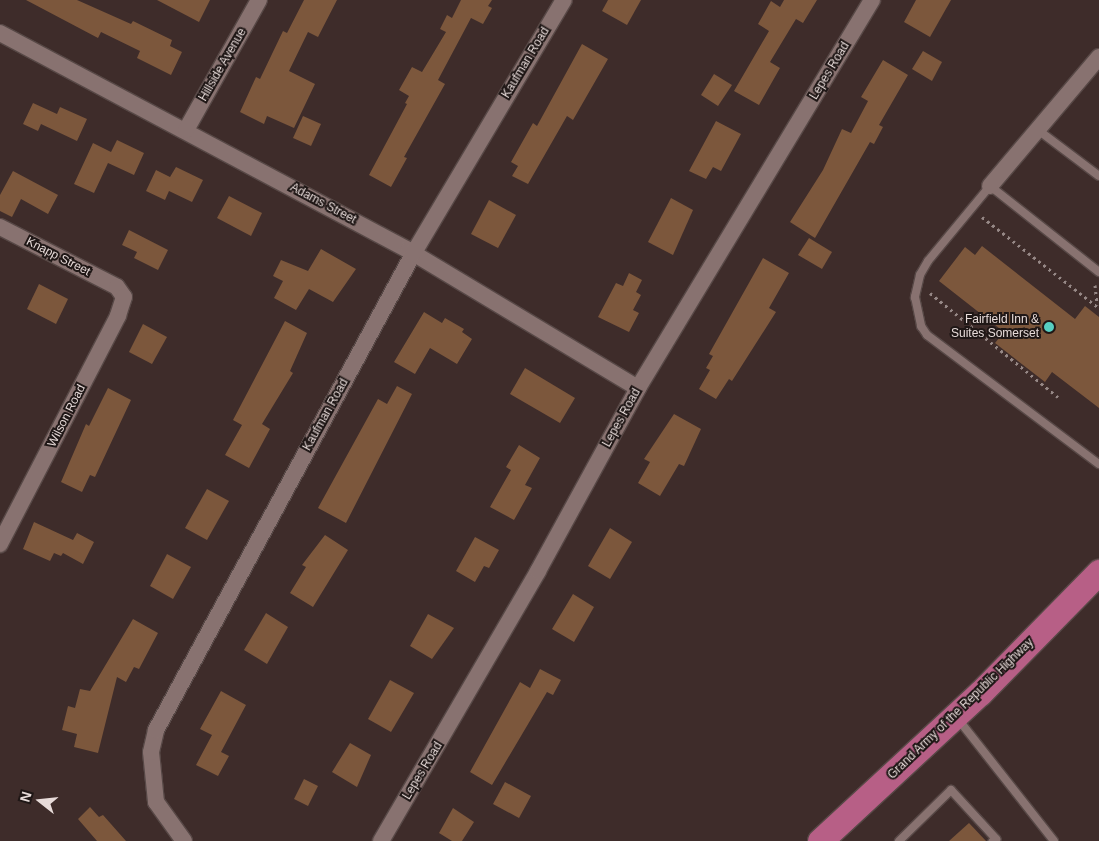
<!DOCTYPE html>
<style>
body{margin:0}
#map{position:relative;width:1099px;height:841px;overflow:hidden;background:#3e2c2a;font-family:Helvetica,sans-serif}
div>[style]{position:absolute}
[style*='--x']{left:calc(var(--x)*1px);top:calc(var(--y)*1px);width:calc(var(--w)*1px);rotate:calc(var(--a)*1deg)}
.building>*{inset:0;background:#7c573c}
.path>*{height:3px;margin-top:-1.5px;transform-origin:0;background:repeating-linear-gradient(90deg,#968886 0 2.5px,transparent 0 6.5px)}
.roads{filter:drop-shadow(1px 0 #574846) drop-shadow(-1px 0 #574846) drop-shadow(0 1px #574846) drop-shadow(0 -1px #574846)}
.lane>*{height:8px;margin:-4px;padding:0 4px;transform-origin:4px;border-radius:4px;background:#887270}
.street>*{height:16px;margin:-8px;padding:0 8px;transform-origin:8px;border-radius:8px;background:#887270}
.primary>*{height:25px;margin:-12.5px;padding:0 12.5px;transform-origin:12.5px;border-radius:12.5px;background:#b75f86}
.dots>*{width:14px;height:14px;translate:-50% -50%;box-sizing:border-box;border:2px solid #1f1716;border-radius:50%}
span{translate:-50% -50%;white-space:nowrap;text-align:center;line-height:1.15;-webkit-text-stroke:4px #1f1716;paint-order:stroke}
.street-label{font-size:12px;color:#e7dbd9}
.poi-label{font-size:12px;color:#e7dbd9}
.right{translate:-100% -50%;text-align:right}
.north{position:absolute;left:15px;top:776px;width:50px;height:50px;-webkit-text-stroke:4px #1f1716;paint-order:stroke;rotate:286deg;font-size:14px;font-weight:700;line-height:20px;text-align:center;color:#e7dbd9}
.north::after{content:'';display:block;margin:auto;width:18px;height:22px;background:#e7dbd9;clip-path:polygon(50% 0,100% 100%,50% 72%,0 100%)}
</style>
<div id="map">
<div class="building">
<div style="clip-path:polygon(26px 0,77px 0,131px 24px,133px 21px,172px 40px,170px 46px,182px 52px,171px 75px,137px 58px,140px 51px,101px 32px,98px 38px)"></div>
<div style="clip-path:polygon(157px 0,210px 0,199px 22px)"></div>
<div style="clip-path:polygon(304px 0,337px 0,318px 37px,308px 32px,289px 71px,315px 84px,294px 128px,267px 116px,264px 124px,240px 112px,256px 77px,260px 79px,283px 31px,287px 33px)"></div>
<div style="clip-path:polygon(461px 0,492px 0,488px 6px,492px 8px,483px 24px,471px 18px,438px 80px,445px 84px,404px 157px,407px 158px,391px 187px,369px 175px,407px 104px,405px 103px,409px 96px,399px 90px,412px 67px,422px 72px,446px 32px,440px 29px,447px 15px,452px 18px)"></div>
<div style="clip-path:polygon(608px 0,641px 0,627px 25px,602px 11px)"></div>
<div style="clip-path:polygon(784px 0,817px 0,803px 23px,796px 19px,770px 62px,780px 68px,759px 105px,734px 91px,769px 31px,758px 24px,771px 1px,780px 7px)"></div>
<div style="clip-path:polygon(916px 0,951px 0,930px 37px,904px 22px)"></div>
<div style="clip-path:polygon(582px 44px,608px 59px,573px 120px,567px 116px,528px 184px,512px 176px,518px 166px,511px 162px,533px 123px,537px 126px)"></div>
<div style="clip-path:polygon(923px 51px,942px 62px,932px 81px,912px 69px)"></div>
<div style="clip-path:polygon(883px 60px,908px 75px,879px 125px,883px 127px,874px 144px,870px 142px,815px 238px,790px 222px,823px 170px,842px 129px,851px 133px,868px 101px,861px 97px)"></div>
<div style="clip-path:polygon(714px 74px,732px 85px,718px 106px,701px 95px)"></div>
<div style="clip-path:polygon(33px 103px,57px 114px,60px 107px,87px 119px,77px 141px,41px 124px,38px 131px,23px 124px)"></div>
<div style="clip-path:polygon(303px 116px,321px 124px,311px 146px,293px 138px)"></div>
<div style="clip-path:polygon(716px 121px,741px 134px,721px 171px,713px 167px,706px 179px,689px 171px)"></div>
<div style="clip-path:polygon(117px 140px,144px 153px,134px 175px,108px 163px,94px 193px,74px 184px,93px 143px,111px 152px)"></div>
<div style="clip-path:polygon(176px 167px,203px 180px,192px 202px,169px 191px,165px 200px,146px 191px,156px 170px,170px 177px)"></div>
<div style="clip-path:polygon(13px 171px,58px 195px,48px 214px,21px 199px,12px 217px,0 211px,0 195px)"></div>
<div style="clip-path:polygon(229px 196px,262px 213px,251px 236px,217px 218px)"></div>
<div style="clip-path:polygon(671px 198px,693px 210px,673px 255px,648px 242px)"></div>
<div style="clip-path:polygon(489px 200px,516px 215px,498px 248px,471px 234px)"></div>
<div style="clip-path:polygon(129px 230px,168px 250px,158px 270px,134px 258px,137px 252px,122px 245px)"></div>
<div style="clip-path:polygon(809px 238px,832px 252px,822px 269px,798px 255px)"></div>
<div style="clip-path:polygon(982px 246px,1075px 319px,1085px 306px,1099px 317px,1099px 408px,1052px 372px,1045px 382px,995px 343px,1004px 332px,939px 281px,965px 247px,975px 255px)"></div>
<div style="clip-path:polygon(321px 249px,356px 269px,333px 302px,309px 289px,296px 310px,274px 298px,283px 281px,273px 276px,281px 260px,308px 271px)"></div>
<div style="clip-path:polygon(763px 258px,789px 273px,769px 308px,776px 312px,732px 381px,729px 379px,716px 399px,699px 389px,710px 370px,706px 368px,713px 356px,709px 354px)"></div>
<div style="clip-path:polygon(629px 273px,642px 280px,636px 292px,641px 295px,633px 310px,639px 313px,629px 332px,598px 317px,616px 283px,623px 286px)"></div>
<div style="clip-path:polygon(39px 284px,68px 299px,56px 324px,27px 309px)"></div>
<div style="clip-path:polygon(424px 312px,442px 323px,445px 318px,464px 329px,462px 332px,472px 339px,457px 364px,430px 348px,415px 374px,394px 362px)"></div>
<div style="clip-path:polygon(285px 321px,307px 333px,290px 371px,293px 373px,262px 424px,270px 429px,249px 468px,225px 455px,242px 425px,233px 420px)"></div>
<div style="clip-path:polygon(143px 324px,167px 337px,152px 364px,129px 352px)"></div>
<div style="clip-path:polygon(525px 368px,575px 398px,560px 423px,510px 394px)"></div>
<div style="clip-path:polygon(397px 386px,412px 394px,346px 523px,318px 508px,378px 399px,387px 404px)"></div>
<div style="clip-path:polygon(108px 388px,131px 400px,95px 477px,90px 475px,82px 492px,61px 482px,86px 424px,89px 426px)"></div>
<div style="clip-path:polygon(674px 414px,701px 429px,684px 466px,679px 464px,660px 496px,638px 483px,650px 462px,644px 459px)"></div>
<div style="clip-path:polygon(519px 445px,540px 458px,525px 485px,532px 488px,514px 520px,490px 507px,511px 470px,506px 467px)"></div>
<div style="clip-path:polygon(207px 489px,229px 501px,207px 540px,185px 528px)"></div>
<div style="clip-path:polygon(34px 522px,73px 540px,77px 533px,94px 542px,83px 564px,63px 553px,61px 556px,54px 553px,50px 561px,23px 549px)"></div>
<div style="clip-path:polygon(610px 528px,632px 542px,610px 579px,588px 566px)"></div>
<div style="clip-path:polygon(325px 535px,348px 550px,313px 607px,290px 593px,306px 567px,302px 565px)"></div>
<div style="clip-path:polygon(475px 537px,499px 550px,489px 568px,484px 566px,475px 582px,456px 571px)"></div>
<div style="clip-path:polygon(167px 554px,191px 567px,173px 599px,150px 586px)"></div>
<div style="clip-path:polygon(573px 594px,594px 607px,574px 642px,552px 629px)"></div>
<div style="clip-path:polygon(266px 613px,288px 627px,267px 664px,244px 650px)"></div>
<div style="clip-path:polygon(428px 614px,454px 628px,432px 659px,410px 646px)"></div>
<div style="clip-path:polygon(133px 619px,158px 633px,139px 669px,134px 667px,126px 682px,117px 677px,98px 753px,74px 747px,77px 734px,62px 730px,68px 706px,75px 708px,80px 689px,90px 691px)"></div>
<div style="clip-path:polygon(540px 669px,561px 680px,553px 695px,547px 692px,492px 785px,470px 772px,520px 682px,530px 688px)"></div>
<div style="clip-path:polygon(390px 680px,414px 693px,391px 732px,368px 719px)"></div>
<div style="clip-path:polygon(221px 691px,246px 705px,221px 752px,229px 756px,218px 776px,196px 765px,212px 735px,200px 729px)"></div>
<div style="clip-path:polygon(350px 743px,371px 755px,357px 787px,332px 772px)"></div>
<div style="clip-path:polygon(304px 779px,318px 786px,308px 806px,294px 799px)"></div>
<div style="clip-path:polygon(505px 782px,531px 796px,519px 818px,493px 804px)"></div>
<div style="clip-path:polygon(90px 807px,99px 817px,103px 815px,126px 841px,97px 841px,78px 819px)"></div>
<div style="clip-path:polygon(453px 808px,474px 822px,462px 841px,452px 841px,439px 833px)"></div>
<div style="clip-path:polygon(969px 823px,986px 841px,949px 841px)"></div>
</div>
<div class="path">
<div style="--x:982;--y:217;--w:148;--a:37.9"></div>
<div style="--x:1095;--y:285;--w:20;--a:84"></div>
<div style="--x:930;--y:293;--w:165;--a:39.1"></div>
</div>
<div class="roads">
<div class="lane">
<div style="--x:1038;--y:130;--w:76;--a:37"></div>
<div style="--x:1099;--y:272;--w:139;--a:-141.7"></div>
<div style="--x:990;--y:186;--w:97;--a:129.6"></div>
<div style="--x:928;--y:261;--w:16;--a:120"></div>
<div style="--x:920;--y:275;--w:23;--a:103"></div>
<div style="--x:915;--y:297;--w:30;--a:78"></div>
<div style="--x:921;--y:326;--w:11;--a:56"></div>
<div style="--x:927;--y:335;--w:215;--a:36.9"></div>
<div style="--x:958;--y:719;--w:155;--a:51.8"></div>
<div style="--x:899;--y:841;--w:73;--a:-44.4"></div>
<div style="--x:951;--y:790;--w:67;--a:47.4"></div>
<div style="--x:996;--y:839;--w:4;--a:146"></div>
</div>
<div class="street">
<div style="--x:0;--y:33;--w:462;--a:28"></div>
<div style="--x:408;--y:250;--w:268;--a:31"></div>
<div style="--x:186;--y:130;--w:149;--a:-60.7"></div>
<div style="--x:990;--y:186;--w:169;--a:-49.8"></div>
<div style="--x:0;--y:227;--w:131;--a:27.1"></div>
<div style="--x:117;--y:287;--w:12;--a:55"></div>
<div style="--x:124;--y:297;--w:20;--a:108"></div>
<div style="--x:118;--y:316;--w:257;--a:117.4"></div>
<div style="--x:184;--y:841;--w:48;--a:-125.7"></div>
<div style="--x:156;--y:802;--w:50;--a:-95.7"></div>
<div style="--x:151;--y:752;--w:23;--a:-77"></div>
<div style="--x:156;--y:730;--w:541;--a:-61.63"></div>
<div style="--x:413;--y:254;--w:295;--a:-59.3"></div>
<div style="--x:381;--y:841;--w:312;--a:-59.8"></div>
<div style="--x:538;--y:571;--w:209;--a:-61.3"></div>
<div style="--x:638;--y:388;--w:453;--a:-58.9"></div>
</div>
<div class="primary">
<div style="--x:820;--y:841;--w:218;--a:-42.8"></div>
<div style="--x:980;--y:693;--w:170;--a:-45.5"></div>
</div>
</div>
<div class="dots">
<div style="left:1049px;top:327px;background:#57cec1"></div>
</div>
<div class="street-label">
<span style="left:526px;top:63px;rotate:-59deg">Kaufman Road</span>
<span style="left:223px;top:65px;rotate:-60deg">Hillside Avenue</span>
<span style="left:830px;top:71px;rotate:-59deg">Lepes Road</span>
<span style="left:323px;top:204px;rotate:28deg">Adams Street</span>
<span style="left:58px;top:257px;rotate:27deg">Knapp Street</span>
<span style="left:326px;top:415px;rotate:-61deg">Kaufman Road</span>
<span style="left:67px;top:416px;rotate:-63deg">Wilson Road</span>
<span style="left:622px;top:418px;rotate:-61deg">Lepes Road</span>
<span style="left:961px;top:709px;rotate:-44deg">Grand Army of the Republic Highway</span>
<span style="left:423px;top:771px;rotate:-59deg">Lepes Road</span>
</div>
<div class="poi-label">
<span class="right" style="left:1039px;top:327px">Fairfield Inn &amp;<br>Suites Somerset</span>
</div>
<div class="north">N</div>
</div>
